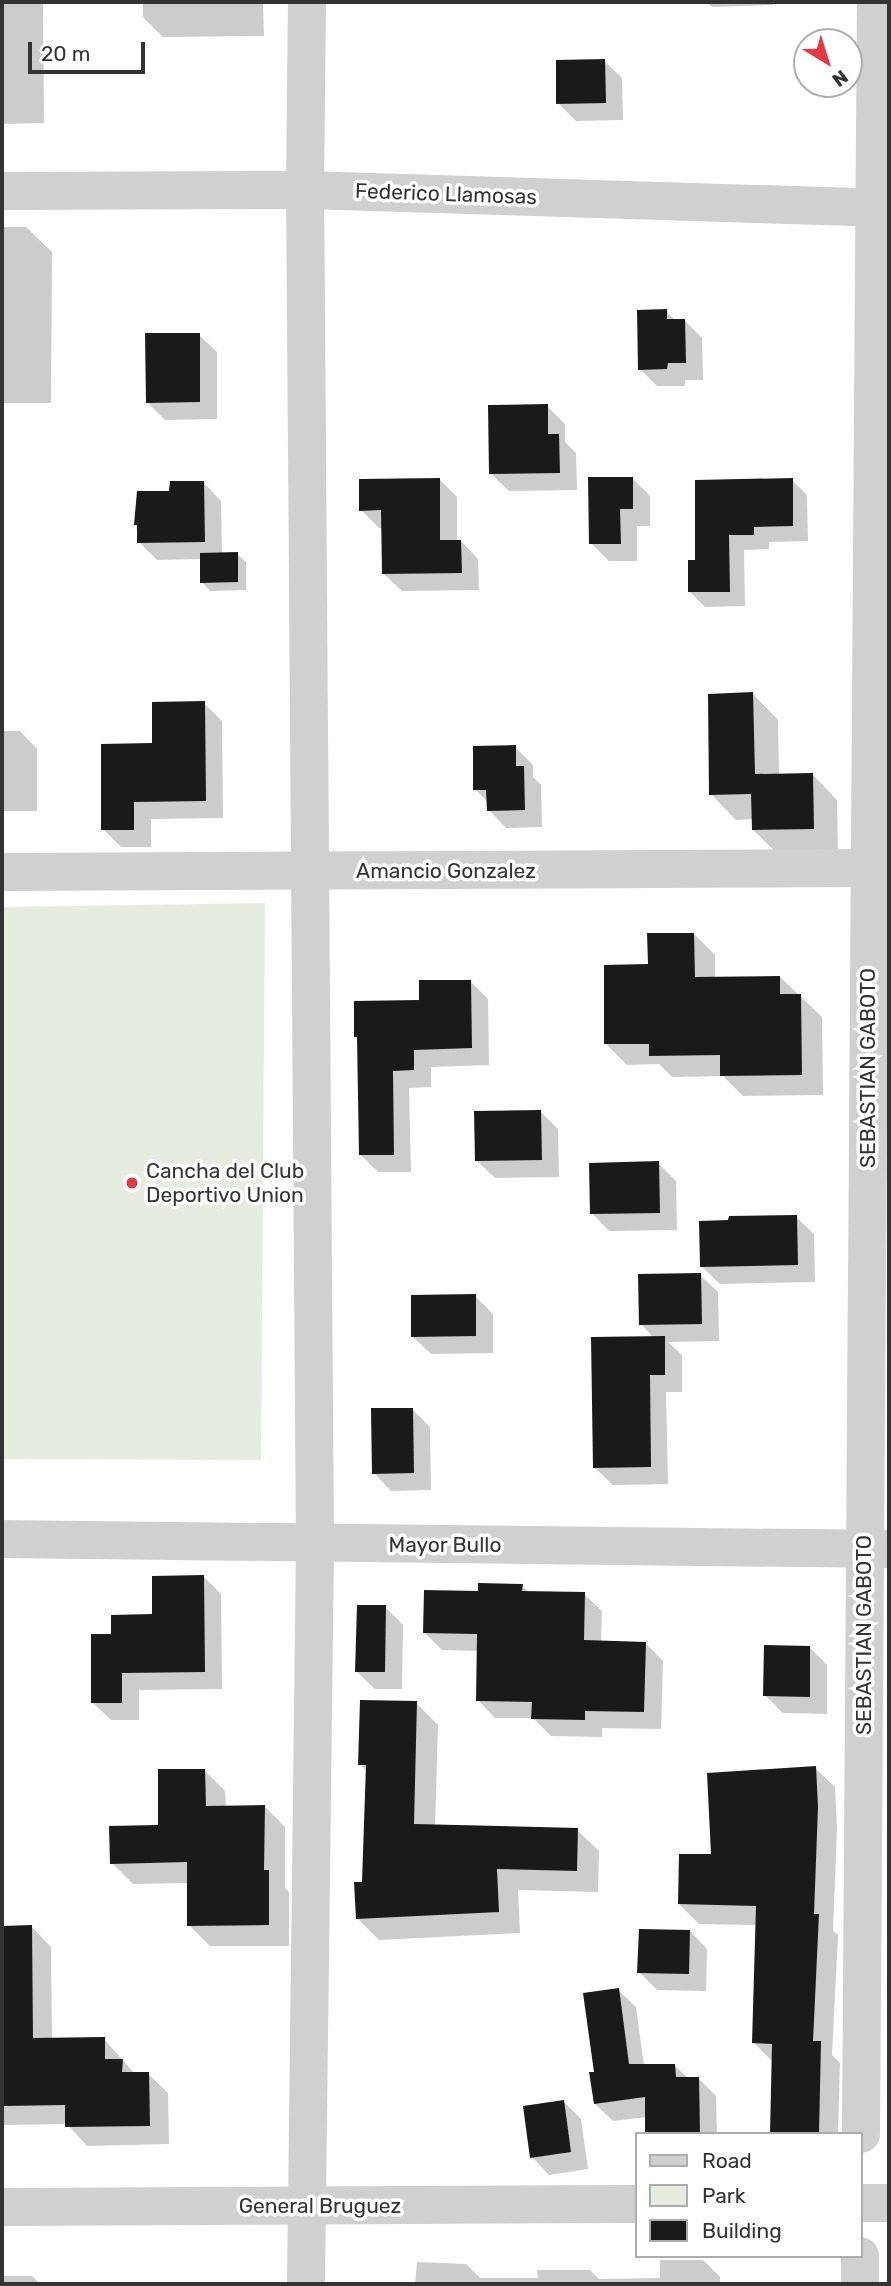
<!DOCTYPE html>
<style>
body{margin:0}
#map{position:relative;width:891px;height:2286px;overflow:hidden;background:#fff;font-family:Rubik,sans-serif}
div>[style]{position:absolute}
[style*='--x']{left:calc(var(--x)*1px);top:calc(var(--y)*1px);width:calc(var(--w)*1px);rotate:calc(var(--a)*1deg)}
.green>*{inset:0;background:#e6ecdf}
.shadow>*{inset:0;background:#0003}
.building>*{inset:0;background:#1a1a1a}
.minor>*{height:38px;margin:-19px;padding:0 19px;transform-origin:19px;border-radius:19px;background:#d0d0d0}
.dots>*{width:19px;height:19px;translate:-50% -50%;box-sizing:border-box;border:4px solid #fff;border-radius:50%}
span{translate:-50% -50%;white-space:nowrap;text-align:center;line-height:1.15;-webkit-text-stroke:7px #fff;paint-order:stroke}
.street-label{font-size:21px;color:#333}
.poi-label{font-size:21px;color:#333}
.left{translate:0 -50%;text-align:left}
.frame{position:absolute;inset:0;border:4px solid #333;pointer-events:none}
.legend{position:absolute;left:635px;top:2132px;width:228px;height:126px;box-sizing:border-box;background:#fff;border:2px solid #adadad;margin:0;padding:9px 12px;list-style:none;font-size:21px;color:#333}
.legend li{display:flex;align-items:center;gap:14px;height:35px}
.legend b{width:35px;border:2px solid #adadad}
.north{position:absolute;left:793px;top:28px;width:70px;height:70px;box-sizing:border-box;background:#fff;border:2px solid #adadad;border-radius:50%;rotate:142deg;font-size:19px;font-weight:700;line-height:28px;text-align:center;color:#333}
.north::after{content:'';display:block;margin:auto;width:24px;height:32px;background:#e63946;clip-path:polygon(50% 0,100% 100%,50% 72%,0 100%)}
.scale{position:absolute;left:28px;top:42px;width:117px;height:32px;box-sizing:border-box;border:4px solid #333;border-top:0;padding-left:9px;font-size:21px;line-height:24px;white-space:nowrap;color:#333;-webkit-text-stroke:5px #fff;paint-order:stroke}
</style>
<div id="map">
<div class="green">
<div style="clip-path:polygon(265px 903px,261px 1460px,2px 1459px,2px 907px)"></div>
</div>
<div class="shadow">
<div style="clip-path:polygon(2px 2px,43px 2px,44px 123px,2px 124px)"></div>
<div style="clip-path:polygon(143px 2px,263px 2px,264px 36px,163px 37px,143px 17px)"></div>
<div style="clip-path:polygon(707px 2px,773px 2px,773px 5px,712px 7px)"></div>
<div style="clip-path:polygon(604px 61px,622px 78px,623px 120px,576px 121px,558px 103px)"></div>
<div style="clip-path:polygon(2px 227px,26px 227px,52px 252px,51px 403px,2px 403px)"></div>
<div style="clip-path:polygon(666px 311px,676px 321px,684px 320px,702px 338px,703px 380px,685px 380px,685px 386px,657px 386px,640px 369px)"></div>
<div style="clip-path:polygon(199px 335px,217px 352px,217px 419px,165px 420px,147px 402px)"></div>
<div style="clip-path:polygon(547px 406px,565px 424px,565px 442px,576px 453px,577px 490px,509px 491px,491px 474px)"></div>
<div style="clip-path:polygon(632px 478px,650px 496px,650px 526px,637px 526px,637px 561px,609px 561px,591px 543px)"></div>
<div style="clip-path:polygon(439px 479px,457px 497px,457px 541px,461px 541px,478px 559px,479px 590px,402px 591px,384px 574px,383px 528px,379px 528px,361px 510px)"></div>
<div style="clip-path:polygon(792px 480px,807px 495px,808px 541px,769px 542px,769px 549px,744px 550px,745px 606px,705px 607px,690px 592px,697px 561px)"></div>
<div style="clip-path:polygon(204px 483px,221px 501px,222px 554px,237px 554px,246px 562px,246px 590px,210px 591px,202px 582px,202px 559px,157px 560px,139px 542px,136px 524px,171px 492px)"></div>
<div style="clip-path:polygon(753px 694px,778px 720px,779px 775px,812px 774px,837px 800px,838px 854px,779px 855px,753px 830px,753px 819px,736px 820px,711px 794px)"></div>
<div style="clip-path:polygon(204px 703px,222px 721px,223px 818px,151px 819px,151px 847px,121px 847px,103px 829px,154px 745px)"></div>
<div style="clip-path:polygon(2px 731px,20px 731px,37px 749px,37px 811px,2px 811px)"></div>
<div style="clip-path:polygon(515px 747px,533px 765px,533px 777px,541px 785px,542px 827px,506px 828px,489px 810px,488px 802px,475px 789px)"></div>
<div style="clip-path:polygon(694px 934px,715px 955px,715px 978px,780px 977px,822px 1017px,823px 1095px,743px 1096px,723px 1076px,672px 1077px,659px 1064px,627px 1065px,606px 1044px)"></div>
<div style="clip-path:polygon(470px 981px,488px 999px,489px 1065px,431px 1067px,431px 1087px,409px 1088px,411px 1172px,378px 1172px,361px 1155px,359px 1040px,356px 1037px,421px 1002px)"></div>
<div style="clip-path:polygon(541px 1112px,558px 1129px,559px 1177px,495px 1178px,477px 1161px)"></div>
<div style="clip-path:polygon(658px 1163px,676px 1181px,677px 1230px,609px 1231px,592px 1213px)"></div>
<div style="clip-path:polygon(796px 1217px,814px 1234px,815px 1282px,720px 1284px,702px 1267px)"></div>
<div style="clip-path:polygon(700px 1275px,718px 1292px,719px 1341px,668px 1342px,682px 1355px,682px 1392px,666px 1392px,668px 1484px,613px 1485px,595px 1468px,654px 1338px,641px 1324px)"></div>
<div style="clip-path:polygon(475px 1296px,493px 1314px,493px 1353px,431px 1354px,413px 1337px)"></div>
<div style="clip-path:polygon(412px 1409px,430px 1427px,431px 1490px,391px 1491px,374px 1473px)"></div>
<div style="clip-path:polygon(204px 1577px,221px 1594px,222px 1689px,139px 1690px,139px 1720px,111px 1720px,93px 1703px,113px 1635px,154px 1616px)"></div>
<div style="clip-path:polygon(522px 1586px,528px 1592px,584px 1594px,602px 1611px,601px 1642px,645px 1643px,663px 1661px,661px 1729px,602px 1728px,602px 1737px,551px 1736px,533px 1718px,495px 1718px,478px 1700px,479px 1651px,442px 1650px,424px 1632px,480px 1593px)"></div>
<div style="clip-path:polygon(385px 1607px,403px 1625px,402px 1689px,375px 1689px,357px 1672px)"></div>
<div style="clip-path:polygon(810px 1648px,827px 1665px,827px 1714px,783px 1713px,765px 1695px)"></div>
<div style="clip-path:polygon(416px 1703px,438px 1725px,435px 1827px,577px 1830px,599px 1851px,598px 1892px,518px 1890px,520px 1933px,379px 1940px,358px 1919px,364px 1884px,368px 1772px,360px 1764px)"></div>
<div style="clip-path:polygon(815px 1768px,835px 1787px,837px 1828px,833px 1931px,838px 1935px,832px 2055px,840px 2063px,838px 2134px,771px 2134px,773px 2062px,754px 2043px,757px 1925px,699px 1924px,679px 1904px,713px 1856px)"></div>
<div style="clip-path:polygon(205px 1771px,225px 1791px,226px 1807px,264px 1806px,285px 1827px,285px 1888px,289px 1892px,289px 1946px,210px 1946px,189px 1925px,189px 1883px,133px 1884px,112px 1863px,159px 1826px)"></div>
<div style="clip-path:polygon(2px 1927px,32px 1927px,51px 1947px,52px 2039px,104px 2039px,135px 2074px,148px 2074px,168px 2093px,169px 2144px,87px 2146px,67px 2124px,2px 2125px)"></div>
<div style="clip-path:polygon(690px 1931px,707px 1949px,706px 1991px,657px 1990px,639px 1972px)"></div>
<div style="clip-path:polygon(889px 1940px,889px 2026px,887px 2024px)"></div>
<div style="clip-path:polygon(618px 1990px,636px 2007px,644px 2066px,675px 2066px,688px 2078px,698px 2078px,716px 2096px,717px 2134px,647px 2134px,647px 2117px,613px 2121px,595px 2104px,596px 2073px)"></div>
<div style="clip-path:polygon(564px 2102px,581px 2119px,588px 2169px,549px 2175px,532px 2157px)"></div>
<div style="clip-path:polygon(660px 2260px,703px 2260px,720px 2277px,720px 2283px,773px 2284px,415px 2284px,417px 2262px,466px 2264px,480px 2278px,538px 2278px,537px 2270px,590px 2270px,599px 2279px,660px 2278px)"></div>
<div style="clip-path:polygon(2px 2276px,32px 2276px,40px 2284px,2px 2284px)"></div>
</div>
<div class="building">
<div style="clip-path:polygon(605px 59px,606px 103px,556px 104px,556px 60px)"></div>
<div style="clip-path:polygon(667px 309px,667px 319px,685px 319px,686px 363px,668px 363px,667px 369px,638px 370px,637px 310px)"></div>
<div style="clip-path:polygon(145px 333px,200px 333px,200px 402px,146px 403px)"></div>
<div style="clip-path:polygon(548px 404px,548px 434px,559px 434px,560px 473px,489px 474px,488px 405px)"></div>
<div style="clip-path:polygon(588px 477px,633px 477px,633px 509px,620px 509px,621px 544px,589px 544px)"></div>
<div style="clip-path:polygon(440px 478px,440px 540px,461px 540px,462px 573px,382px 574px,381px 510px,359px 511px,359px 479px)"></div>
<div style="clip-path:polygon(793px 478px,793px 526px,754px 527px,754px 535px,729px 535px,730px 592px,688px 592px,688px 560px,695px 560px,695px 480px)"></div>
<div style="clip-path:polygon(170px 481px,204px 481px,205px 542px,137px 543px,137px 525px,134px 525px,137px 491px,169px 491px)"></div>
<div style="clip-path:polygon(238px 552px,238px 582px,200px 583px,200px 553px)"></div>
<div style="clip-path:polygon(753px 692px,755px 774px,813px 773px,814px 829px,752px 830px,751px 794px,709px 795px,708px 694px)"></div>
<div style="clip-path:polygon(205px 701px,206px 801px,134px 802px,134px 830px,101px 830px,101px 744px,152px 743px,152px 702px)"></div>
<div style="clip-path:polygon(516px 745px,516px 766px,524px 766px,525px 810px,487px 811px,486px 790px,473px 790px,473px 746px)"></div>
<div style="clip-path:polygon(647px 933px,694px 933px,695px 977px,780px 976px,780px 994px,801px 994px,802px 1075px,720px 1076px,720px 1055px,649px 1056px,649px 1044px,604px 1044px,604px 965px,648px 964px)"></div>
<div style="clip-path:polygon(419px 980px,471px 980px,472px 1048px,414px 1050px,414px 1070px,393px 1071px,394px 1155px,359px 1155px,357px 1037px,354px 1037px,354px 1001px,419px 1000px)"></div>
<div style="clip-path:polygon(541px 1110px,542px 1160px,475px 1161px,474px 1111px)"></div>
<div style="clip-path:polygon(659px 1161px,660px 1213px,590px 1214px,589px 1163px)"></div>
<div style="clip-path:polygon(797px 1215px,798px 1265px,700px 1267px,699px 1221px,728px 1220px,729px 1216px)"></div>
<div style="clip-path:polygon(701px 1273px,702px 1324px,639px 1325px,638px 1274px)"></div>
<div style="clip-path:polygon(476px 1294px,476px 1336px,411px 1337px,411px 1295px)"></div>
<div style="clip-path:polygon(665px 1336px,665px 1375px,650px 1375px,651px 1467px,593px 1468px,591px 1337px)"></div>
<div style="clip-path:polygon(371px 1408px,413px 1408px,414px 1473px,372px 1474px)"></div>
<div style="clip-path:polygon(204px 1575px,205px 1672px,122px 1673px,122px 1703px,91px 1703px,91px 1634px,111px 1634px,111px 1615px,152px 1614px,152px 1576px)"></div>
<div style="clip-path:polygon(478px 1583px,523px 1584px,522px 1591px,585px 1592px,584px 1640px,646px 1642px,644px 1712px,585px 1711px,585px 1720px,531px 1719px,532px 1702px,476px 1701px,477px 1634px,423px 1633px,424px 1590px,478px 1591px)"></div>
<div style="clip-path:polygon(357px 1605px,386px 1605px,385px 1672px,355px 1672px)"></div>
<div style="clip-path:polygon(764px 1645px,810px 1646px,810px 1697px,763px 1696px)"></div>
<div style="clip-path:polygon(360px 1700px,417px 1701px,414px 1824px,578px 1828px,577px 1871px,497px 1869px,499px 1912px,356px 1919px,354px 1882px,362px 1882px,366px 1765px,358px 1765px)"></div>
<div style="clip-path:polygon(816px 1766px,818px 1807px,814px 1914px,819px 1914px,813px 2041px,821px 2041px,819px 2134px,770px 2134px,772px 2044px,752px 2043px,756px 1906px,678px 1904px,679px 1854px,711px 1854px,707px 1773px)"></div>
<div style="clip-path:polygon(158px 1769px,205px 1769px,206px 1806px,265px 1805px,264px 1870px,269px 1870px,269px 1925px,187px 1926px,187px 1862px,110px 1864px,109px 1826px,158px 1825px)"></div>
<div style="clip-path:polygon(32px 1925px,33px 2038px,105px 2037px,105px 2059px,123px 2059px,122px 2072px,149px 2072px,150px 2126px,65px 2127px,65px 2105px,2px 2106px,2px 1926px)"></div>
<div style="clip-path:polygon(639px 1929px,690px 1930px,689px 1974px,637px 1973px)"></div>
<div style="clip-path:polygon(619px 1988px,629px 2064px,675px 2064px,676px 2077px,699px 2077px,700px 2134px,645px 2134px,645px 2097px,594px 2104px,589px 2072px,594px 2072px,583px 1993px)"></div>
<div style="clip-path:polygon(564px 2100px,571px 2152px,530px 2158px,523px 2106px)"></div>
</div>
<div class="minor">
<div style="--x:2;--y:191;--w:303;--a:-0.2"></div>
<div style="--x:305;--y:190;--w:584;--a:1.77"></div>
<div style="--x:2;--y:872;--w:887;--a:-0.26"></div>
<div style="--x:2;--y:1539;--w:887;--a:0.65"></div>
<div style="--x:861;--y:2134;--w:2132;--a:-89.6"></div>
<div style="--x:861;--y:2203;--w:28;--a:0"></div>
<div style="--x:2;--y:2207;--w:635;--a:-0.27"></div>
<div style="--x:306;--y:2284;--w:740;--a:-89.3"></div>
<div style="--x:315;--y:1544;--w:1354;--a:-90.42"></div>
<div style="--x:305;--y:190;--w:188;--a:-89.4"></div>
<div style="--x:860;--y:2284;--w:28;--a:-90"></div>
</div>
<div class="dots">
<div style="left:132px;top:1183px;background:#e63946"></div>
</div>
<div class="street-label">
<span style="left:446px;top:194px;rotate:2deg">Federico Llamosas</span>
<span style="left:446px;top:871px">Amancio Gonzalez</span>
<span style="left:868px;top:1068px;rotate:-90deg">SEBASTIAN GABOTO</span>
<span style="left:445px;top:1545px">Mayor Bullo</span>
<span style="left:864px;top:1635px;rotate:-90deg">SEBASTIAN GABOTO</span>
<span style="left:320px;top:2206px">General Bruguez</span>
</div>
<div class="poi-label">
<span class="left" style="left:146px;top:1183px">Cancha del Club<br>Deportivo Union</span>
</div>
<div class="frame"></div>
<ul class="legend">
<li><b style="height:9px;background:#d0d0d0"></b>Road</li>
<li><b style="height:19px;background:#e6ecdf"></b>Park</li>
<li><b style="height:19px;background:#1a1a1a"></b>Building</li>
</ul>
<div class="north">N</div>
<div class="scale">20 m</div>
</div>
